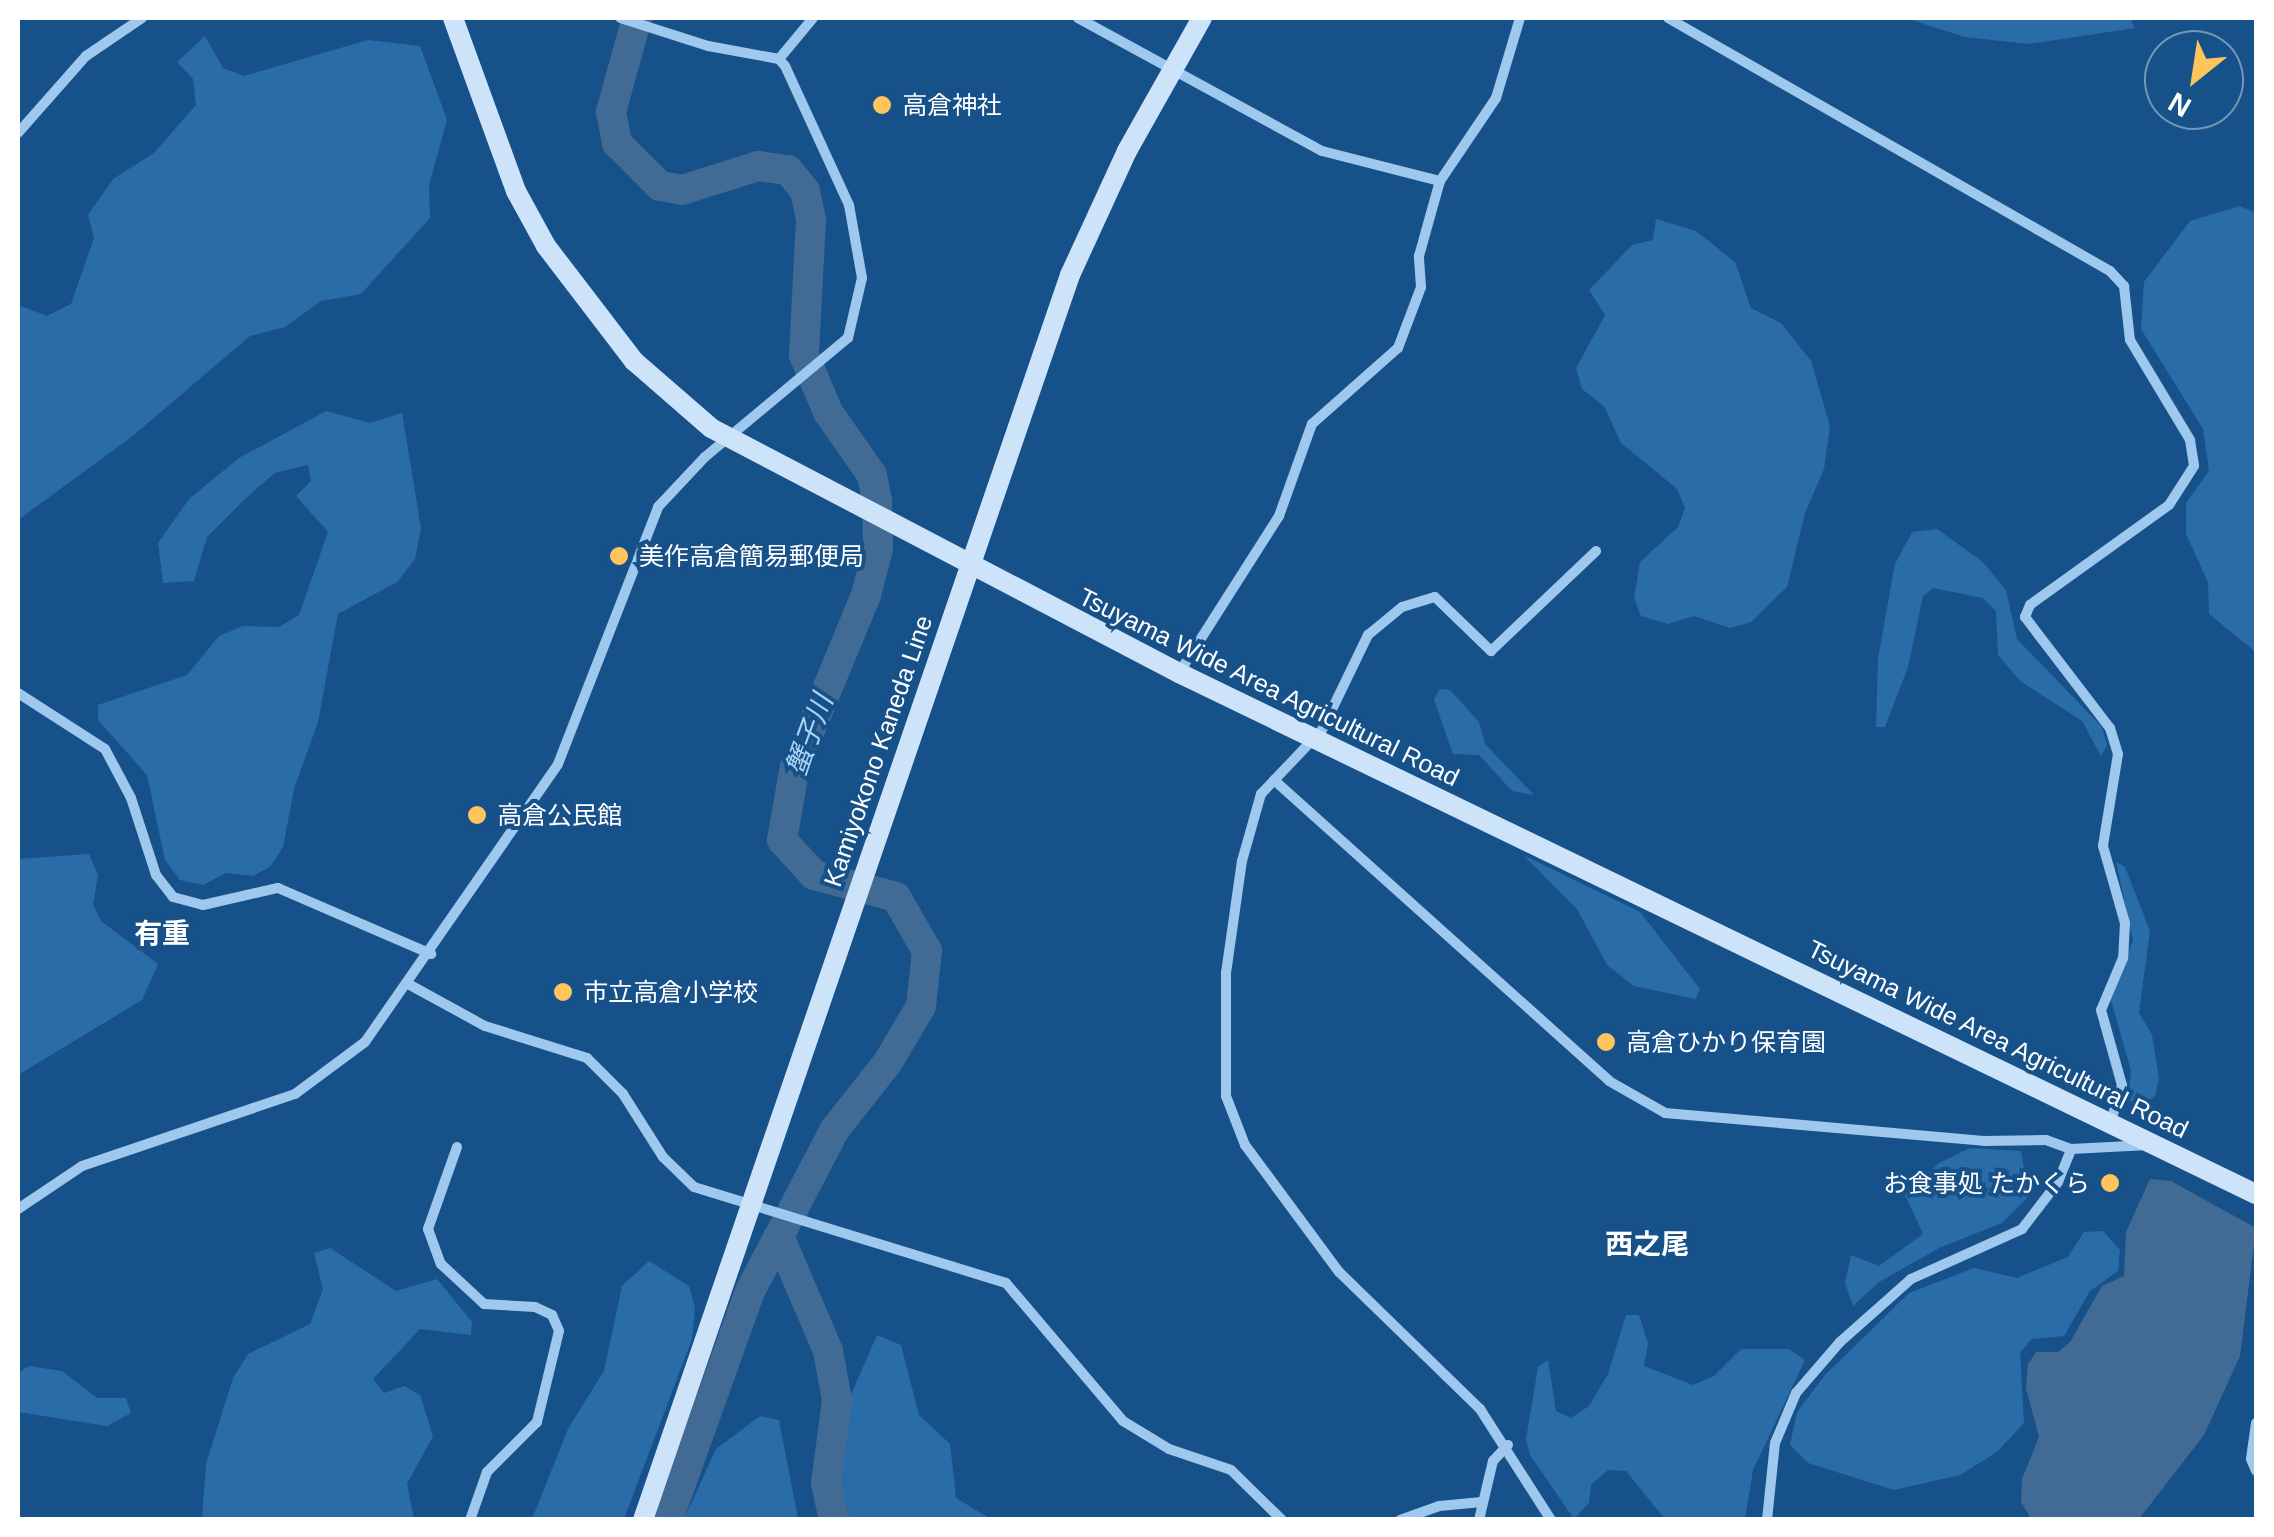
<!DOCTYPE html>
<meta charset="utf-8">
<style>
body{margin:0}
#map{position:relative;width:2274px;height:1537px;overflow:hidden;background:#175189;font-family:Arial,"Noto Sans JP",sans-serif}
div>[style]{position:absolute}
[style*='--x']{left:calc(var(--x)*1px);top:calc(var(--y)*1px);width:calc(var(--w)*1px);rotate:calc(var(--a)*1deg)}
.green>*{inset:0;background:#2a6ca8}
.water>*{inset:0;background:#416b94}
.river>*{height:30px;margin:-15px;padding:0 15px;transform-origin:15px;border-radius:15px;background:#416b94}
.street>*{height:10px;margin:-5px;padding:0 5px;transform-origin:5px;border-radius:5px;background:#9fc8ee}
.secondary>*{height:20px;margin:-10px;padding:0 10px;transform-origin:10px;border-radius:10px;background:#cce3fa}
.dots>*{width:28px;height:28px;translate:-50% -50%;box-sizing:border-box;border:5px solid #175189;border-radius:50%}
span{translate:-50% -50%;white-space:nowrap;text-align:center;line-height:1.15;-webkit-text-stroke:8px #175189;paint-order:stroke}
.poi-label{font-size:25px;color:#fff}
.left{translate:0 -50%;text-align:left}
.right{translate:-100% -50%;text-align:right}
.street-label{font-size:25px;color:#fff}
.water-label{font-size:28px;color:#abd2f5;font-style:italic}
.neighbourhood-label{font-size:28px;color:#fff;font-weight:700}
.frame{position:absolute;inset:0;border:20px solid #fff;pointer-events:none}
.north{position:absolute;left:2144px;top:30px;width:100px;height:100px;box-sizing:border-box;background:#175189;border:2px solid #7497b8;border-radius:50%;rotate:210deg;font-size:28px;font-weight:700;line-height:40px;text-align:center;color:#fff}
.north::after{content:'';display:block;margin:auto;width:35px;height:45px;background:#ffc55c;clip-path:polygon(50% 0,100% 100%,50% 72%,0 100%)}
</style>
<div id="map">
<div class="green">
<div style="clip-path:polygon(1905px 18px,2130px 18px,2135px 28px,2028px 44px,1965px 37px)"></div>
<div style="clip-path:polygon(205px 36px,223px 68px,244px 76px,368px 40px,420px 46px,447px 120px,429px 185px,430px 218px,361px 294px,321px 301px,285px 327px,250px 336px,134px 435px,18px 520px,18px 305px,47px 316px,71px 304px,94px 238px,88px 215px,113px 179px,154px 153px,196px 105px,193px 79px,177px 62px)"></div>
<div style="clip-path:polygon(2240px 206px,2256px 213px,2256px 652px,2209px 614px,2208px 582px,2186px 534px,2186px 503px,2209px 471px,2203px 429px,2141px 329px,2144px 282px,2190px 221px)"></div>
<div style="clip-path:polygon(1656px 219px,1696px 231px,1735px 262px,1751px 308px,1781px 323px,1811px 361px,1830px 426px,1824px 469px,1805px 513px,1787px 587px,1751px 622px,1730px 628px,1694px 616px,1668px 624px,1641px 616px,1634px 598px,1640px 562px,1678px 527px,1685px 508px,1677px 489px,1621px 443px,1604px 406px,1582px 389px,1576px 368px,1605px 315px,1589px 290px,1632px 245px,1653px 240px)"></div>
<div style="clip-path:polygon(326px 411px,370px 423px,402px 413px,421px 528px,415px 559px,397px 582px,338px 614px,318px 722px,294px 789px,283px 847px,271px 866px,253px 876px,226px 873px,203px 885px,180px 880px,165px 860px,147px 775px,98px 720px,98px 705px,187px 675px,219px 636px,243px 626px,279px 627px,299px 615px,328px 532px,296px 496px,311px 481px,308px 465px,275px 473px,246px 498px,207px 537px,194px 581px,163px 583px,158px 543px,189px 499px,239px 458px)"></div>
<div style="clip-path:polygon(1937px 529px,1983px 562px,2006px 590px,2017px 639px,2102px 727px,2107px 745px,2101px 756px,2082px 721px,2020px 681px,1998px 655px,1996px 611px,1983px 598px,1933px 588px,1923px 596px,1908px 667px,1885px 727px,1876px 727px,1878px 658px,1895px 564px,1912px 532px)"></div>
<div style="clip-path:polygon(1440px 689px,1450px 690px,1479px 722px,1485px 744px,1534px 795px,1512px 791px,1479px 755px,1453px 754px,1434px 700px)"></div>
<div style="clip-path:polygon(89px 854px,98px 875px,93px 904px,101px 921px,158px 964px,142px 1000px,18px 1075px,18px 859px)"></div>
<div style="clip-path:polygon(1523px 855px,1640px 912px,1700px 989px,1695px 999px,1634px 986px,1607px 965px,1577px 909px)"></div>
<div style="clip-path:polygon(2116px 862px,2125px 867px,2150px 931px,2139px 1013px,2152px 1035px,2159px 1078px,2155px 1096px,2140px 1106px,2128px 1100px,2131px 1071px,2111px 1000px,2133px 940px)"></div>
<div style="clip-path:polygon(1970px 1148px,2021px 1151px,2029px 1196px,2002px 1223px,1939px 1248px,1879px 1282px,1853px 1306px,1845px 1283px,1851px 1255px,1879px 1266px,1923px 1234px,1905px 1195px,1939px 1163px)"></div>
<div style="clip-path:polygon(2103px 1231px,2120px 1250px,2118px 1271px,2090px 1291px,2064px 1336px,2032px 1339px,2020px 1352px,2024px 1423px,1997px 1452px,1960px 1475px,1894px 1490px,1808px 1463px,1790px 1445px,1797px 1412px,1825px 1375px,1909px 1293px,1974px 1268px,2017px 1278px,2068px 1257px,2084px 1232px)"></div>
<div style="clip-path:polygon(330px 1248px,396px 1291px,437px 1279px,472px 1322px,471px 1335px,420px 1329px,373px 1379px,384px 1393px,404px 1386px,420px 1395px,433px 1436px,407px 1484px,414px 1519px,202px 1519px,206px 1464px,233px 1378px,248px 1354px,310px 1324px,323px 1289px,314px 1253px)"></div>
<div style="clip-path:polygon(649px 1261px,689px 1286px,695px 1308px,692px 1339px,624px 1519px,532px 1519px,568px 1429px,604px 1371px,622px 1286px)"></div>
<div style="clip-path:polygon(1626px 1315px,1639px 1315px,1648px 1343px,1644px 1366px,1693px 1385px,1714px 1376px,1741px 1349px,1789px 1349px,1805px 1360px,1753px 1470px,1745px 1519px,1665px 1519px,1626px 1471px,1608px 1470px,1591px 1485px,1589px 1503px,1574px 1519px,1530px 1455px,1526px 1439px,1538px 1367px,1548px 1360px,1556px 1411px,1571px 1418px,1589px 1406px,1608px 1374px)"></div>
<div style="clip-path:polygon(877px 1335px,901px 1345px,919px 1415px,950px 1444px,956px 1498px,991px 1519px,843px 1519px,838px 1470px,846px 1406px)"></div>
<div style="clip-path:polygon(29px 1366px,62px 1371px,97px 1398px,126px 1398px,131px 1413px,107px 1426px,18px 1412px,18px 1373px)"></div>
<div style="clip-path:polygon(760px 1416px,779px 1420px,798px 1519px,684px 1519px,716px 1449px)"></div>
</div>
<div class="water">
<div style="clip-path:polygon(2150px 1179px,2171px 1181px,2256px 1228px,2240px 1356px,2204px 1435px,2139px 1519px,2031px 1519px,2021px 1502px,2022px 1479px,2039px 1437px,2026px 1388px,2028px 1364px,2036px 1352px,2058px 1352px,2070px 1342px,2102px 1286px,2124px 1276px,2126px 1232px)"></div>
</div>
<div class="river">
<div style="--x:637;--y:18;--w:98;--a:105.5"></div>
<div style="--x:611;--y:112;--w:32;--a:79"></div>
<div style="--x:617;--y:143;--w:61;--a:45"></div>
<div style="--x:660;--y:186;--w:22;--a:10"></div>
<div style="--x:682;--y:190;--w:80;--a:-17.5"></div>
<div style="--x:758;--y:166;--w:30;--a:8"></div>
<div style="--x:788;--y:170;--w:27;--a:51"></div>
<div style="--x:805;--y:191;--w:30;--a:78"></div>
<div style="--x:811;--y:220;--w:135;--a:93"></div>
<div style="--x:804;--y:355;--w:62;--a:67.2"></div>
<div style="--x:828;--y:412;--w:77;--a:55.1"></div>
<div style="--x:872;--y:475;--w:25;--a:79"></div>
<div style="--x:877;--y:500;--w:49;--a:88.8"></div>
<div style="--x:878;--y:549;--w:48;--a:104.6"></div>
<div style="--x:866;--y:595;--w:185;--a:112.5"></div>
<div style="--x:795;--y:766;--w:75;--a:100"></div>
<div style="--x:782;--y:840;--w:47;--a:47.6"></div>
<div style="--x:814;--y:875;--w:85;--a:15"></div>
<div style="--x:896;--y:897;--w:62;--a:60.1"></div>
<div style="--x:927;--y:951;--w:55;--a:96.2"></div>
<div style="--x:921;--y:1006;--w:65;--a:120.5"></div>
<div style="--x:888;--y:1062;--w:85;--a:128.3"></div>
<div style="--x:835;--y:1129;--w:121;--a:117.6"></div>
<div style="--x:779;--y:1236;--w:125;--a:66.9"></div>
<div style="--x:828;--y:1351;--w:50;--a:79.6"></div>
<div style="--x:837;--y:1400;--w:84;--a:97.5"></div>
<div style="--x:826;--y:1483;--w:38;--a:78"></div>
<div style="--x:668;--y:1520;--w:243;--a:-70.3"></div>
<div style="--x:750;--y:1291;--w:62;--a:-62.2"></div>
</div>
<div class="street">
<div style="--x:1078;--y:18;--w:278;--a:28.6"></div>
<div style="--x:1322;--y:151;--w:122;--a:14.3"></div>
<div style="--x:1668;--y:18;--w:509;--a:29.79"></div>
<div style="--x:2110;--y:271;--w:21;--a:47"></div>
<div style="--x:2124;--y:286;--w:54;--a:83.7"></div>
<div style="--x:2130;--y:340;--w:117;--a:59"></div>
<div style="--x:2190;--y:440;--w:26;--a:81"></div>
<div style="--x:2194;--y:466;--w:46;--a:122.7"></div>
<div style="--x:2169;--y:505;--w:171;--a:144.3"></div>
<div style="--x:2030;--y:605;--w:13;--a:113"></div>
<div style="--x:2025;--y:617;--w:140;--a:52.6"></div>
<div style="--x:2110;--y:728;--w:27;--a:73"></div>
<div style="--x:2118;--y:754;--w:93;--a:99.3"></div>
<div style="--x:2103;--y:846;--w:80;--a:74.1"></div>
<div style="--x:2125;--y:923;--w:35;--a:93"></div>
<div style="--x:2123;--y:958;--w:56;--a:112.9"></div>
<div style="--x:2101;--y:1010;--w:78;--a:74.4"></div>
<div style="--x:2122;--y:1085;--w:39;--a:107"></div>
<div style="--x:779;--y:59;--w:53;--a:-50.3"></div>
<div style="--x:18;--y:133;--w:103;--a:-48.6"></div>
<div style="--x:86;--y:56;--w:68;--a:-34.2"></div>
<div style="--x:1179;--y:673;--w:186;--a:-57.5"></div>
<div style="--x:1279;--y:516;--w:98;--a:-70.3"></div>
<div style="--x:1312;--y:424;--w:115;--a:-41.5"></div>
<div style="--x:1398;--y:348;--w:65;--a:-69.3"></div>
<div style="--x:1421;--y:287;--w:31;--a:-94"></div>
<div style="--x:1419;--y:256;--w:78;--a:-74.4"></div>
<div style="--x:1440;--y:181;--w:100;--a:-56"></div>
<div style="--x:1496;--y:98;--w:84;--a:-73.3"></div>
<div style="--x:18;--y:693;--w:103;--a:32.8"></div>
<div style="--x:105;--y:749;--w:55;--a:62"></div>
<div style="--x:131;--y:798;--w:81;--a:72"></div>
<div style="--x:156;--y:875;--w:28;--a:52"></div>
<div style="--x:173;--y:897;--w:31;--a:15"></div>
<div style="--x:203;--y:905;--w:77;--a:-12.8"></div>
<div style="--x:278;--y:888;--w:167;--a:23.3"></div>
<div style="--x:1274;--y:780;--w:450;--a:41.9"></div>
<div style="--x:1609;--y:1081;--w:64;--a:29.7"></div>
<div style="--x:1665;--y:1113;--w:320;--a:5"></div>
<div style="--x:1984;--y:1141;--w:62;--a:-0.9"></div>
<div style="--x:2046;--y:1140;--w:27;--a:20"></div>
<div style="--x:2071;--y:1149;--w:78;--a:-2.9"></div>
<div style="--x:410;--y:985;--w:85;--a:28.7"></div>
<div style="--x:485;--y:1026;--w:107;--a:17.4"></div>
<div style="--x:587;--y:1058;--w:51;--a:45"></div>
<div style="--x:623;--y:1094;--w:75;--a:57.6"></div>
<div style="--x:663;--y:1157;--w:43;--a:44.1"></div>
<div style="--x:694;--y:1187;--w:326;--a:17.1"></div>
<div style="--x:1006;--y:1283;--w:181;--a:49.7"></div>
<div style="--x:1123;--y:1421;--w:54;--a:31.3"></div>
<div style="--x:1169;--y:1449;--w:65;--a:18.7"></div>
<div style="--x:1231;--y:1470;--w:71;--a:44.4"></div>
<div style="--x:457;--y:1147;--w:87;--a:109.5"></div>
<div style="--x:428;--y:1229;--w:37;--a:70"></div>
<div style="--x:441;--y:1264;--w:59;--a:42.9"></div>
<div style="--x:484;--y:1304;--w:51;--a:3.4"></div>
<div style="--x:535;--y:1307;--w:19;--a:25"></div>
<div style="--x:552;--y:1315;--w:17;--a:66"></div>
<div style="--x:559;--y:1331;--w:94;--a:103.6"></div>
<div style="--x:537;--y:1422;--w:71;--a:135"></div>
<div style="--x:487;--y:1472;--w:51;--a:109.5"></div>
<div style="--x:18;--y:1209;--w:77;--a:-33.9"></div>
<div style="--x:82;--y:1166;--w:225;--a:-18.7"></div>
<div style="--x:295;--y:1094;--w:87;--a:-36.6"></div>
<div style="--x:365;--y:1042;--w:338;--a:-55.2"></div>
<div style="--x:558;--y:764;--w:276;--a:-68.7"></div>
<div style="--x:658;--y:507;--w:69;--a:-46.8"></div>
<div style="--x:705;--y:457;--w:186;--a:-39.8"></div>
<div style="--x:848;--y:338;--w:62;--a:-76.9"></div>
<div style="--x:862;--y:278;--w:74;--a:-100.1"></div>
<div style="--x:849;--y:205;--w:153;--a:-114.7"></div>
<div style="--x:785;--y:66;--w:9;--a:-131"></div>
<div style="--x:779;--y:59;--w:72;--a:-169.6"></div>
<div style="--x:708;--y:46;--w:92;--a:-162.3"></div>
<div style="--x:2256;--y:1423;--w:36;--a:98"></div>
<div style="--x:2251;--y:1459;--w:13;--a:67"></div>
<div style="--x:1400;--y:1520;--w:41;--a:-19.7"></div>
<div style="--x:1439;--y:1506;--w:43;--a:-5.3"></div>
<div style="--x:1479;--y:1520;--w:61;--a:-76.7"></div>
<div style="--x:1493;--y:1461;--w:22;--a:-47"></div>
<div style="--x:1551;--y:1520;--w:132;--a:-122.6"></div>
<div style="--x:1480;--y:1409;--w:197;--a:-135.8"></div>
<div style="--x:1339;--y:1272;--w:158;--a:-126.5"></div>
<div style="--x:1245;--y:1145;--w:53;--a:-111.2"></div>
<div style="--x:1226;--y:1096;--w:123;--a:-90"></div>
<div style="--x:1226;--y:973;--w:113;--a:-81.9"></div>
<div style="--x:1242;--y:861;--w:70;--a:-74.2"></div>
<div style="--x:1261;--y:794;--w:88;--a:-46.4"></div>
<div style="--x:1322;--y:730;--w:106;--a:-64.2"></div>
<div style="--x:1368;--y:635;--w:44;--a:-39.5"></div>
<div style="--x:1402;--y:607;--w:34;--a:-17"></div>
<div style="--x:1435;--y:597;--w:78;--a:44"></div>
<div style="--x:1491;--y:651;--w:145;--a:-43.6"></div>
<div style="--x:1767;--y:1520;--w:77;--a:-84.1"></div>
<div style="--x:1775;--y:1443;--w:54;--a:-67.2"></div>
<div style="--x:1796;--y:1393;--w:67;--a:-49.2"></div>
<div style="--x:1840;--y:1342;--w:95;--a:-41.6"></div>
<div style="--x:1911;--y:1279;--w:122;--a:-24.2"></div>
<div style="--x:2022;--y:1229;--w:59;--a:-52.5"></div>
<div style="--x:2058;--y:1182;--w:35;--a:-68"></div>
</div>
<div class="secondary">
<div style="--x:453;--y:18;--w:184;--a:70"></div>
<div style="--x:516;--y:191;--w:63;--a:61.4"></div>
<div style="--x:546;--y:246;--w:145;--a:52.6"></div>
<div style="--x:634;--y:361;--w:102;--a:41"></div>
<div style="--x:711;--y:428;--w:528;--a:27.63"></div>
<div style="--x:1179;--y:673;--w:1196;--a:25.82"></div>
<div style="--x:643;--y:1520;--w:1316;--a:-71.07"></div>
<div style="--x:1070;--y:275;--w:136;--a:-65.3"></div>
<div style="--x:1127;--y:151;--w:153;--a:-60.6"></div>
</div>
<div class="dots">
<div style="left:882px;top:105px;background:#ffc55c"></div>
<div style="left:619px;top:556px;background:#ffc55c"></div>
<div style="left:477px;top:815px;background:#ffc55c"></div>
<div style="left:563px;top:992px;background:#ffc55c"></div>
<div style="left:1606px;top:1042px;background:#ffc55c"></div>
<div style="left:2110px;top:1183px;background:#ffc55c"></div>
</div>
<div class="poi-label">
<span class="left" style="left:902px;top:105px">高倉神社</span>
<span class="left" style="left:639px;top:556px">美作高倉簡易郵便局</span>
<span class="left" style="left:497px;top:815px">高倉公民館</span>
<span class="left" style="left:583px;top:992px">市立高倉小学校</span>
<span class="left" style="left:1626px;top:1042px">高倉ひかり保育園</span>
<span class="right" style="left:2090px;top:1183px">お食事処 たかくら</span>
</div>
<div class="street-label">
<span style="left:1269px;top:687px;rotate:26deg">Tsuyama Wide Area Agricultural Road</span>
<span style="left:878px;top:751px;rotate:-71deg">Kamiyokono Kaneda Line</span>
<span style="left:1998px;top:1039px;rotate:26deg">Tsuyama Wide Area Agricultural Road</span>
</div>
<div class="water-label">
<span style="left:810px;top:735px;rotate:-70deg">蟹子川</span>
</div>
<div class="neighbourhood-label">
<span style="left:162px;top:934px">有重</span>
<span style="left:1647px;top:1245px">西之尾</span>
</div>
<div class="frame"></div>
<div class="north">N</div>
</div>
